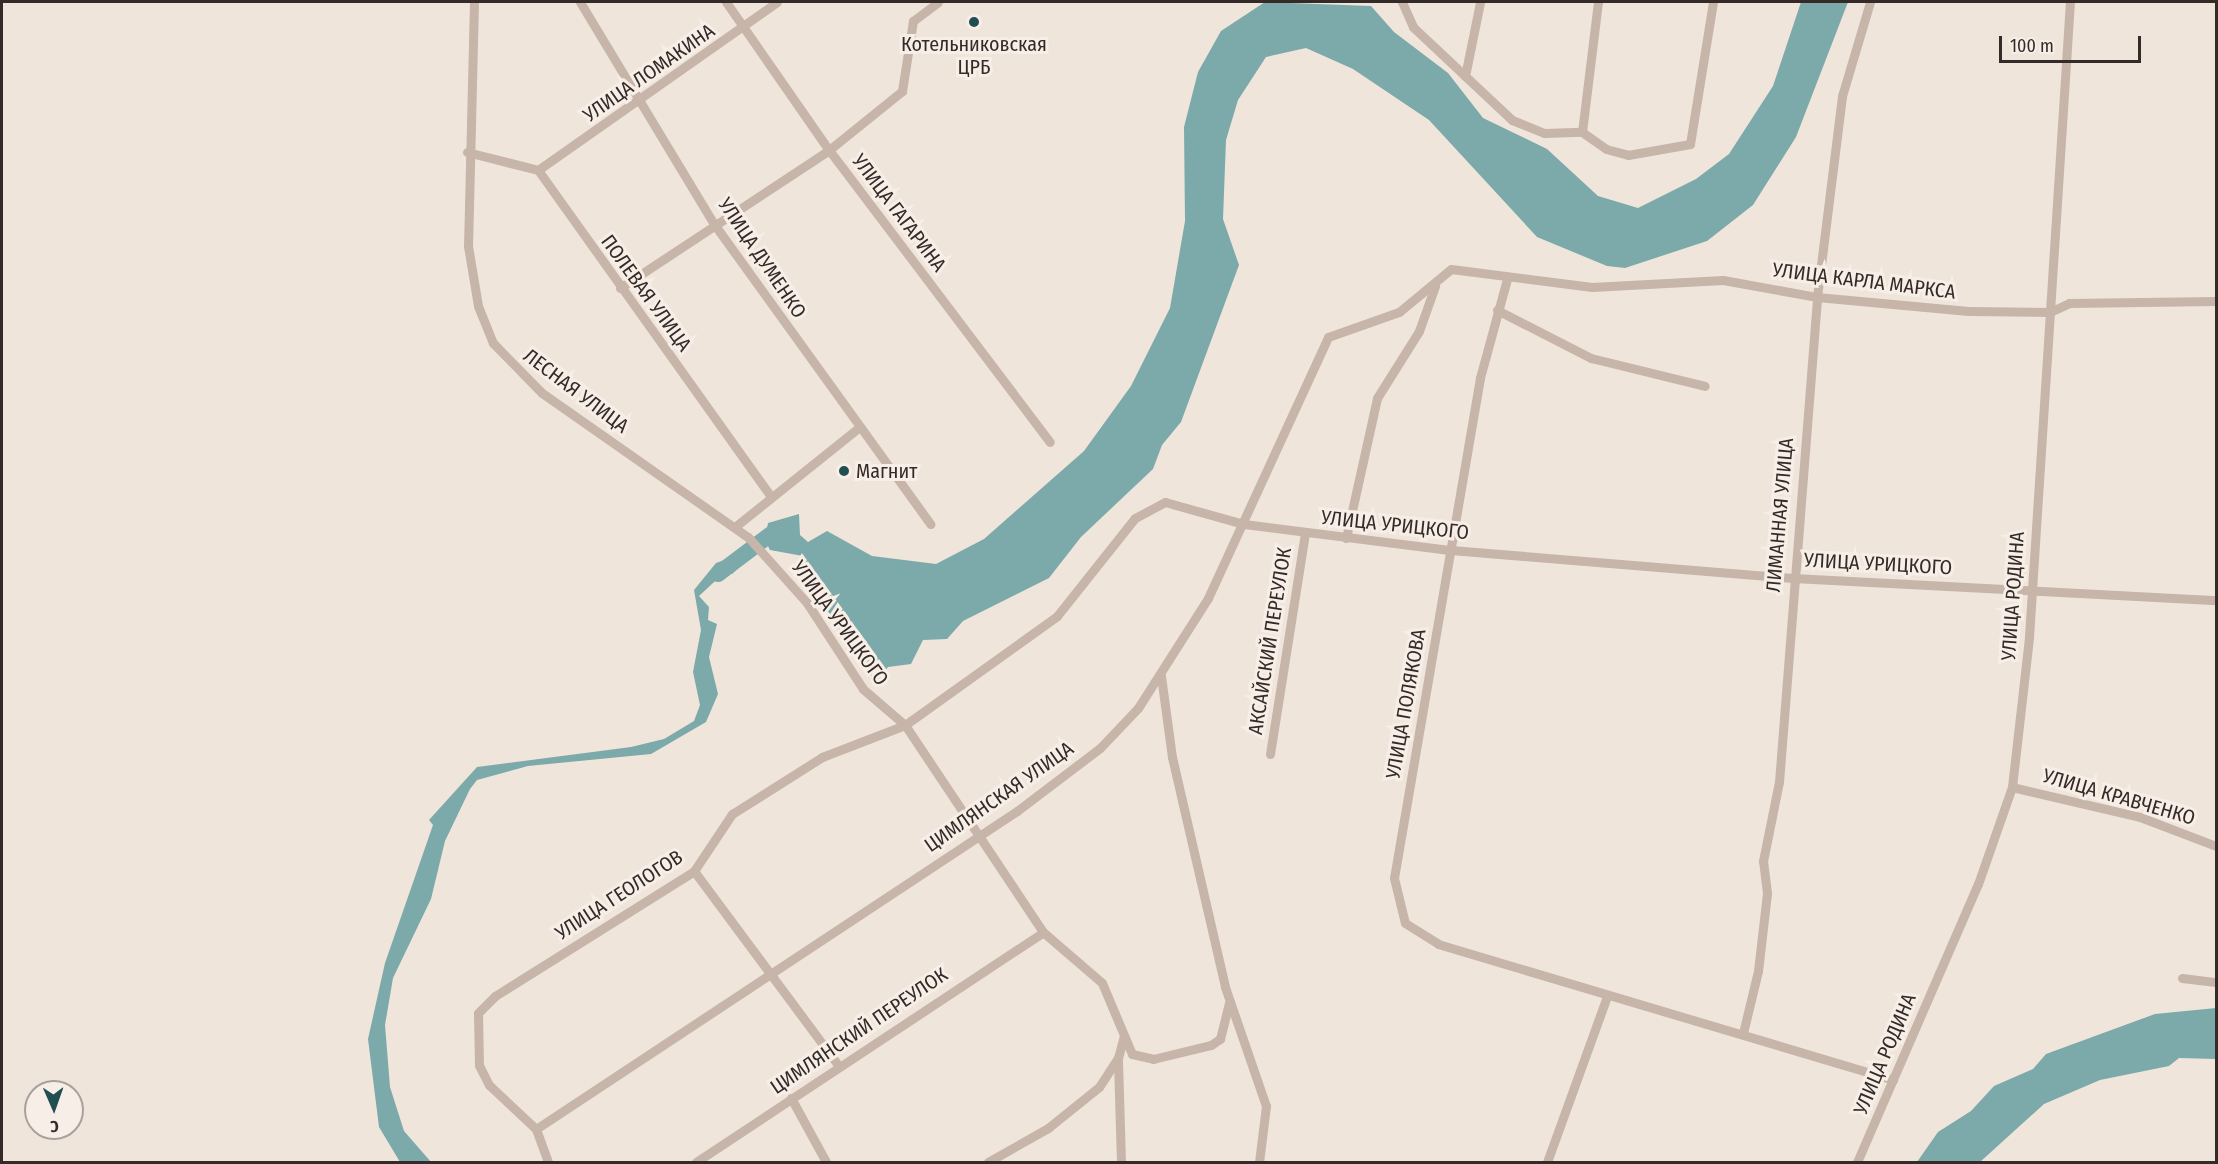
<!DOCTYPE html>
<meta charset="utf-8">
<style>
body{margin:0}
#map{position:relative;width:2218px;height:1164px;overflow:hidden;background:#efe5db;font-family:"Fira Sans Condensed",sans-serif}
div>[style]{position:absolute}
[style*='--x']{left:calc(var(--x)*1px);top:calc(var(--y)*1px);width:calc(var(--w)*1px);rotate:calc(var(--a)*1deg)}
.water>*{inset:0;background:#7ca9aa}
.river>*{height:16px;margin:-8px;padding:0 8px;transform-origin:8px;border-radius:8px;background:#7ca9aa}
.minor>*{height:9px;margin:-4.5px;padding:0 4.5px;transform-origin:4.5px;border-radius:4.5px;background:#c6b5a8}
.dots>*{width:16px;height:16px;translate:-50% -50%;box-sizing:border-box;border:3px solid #f7efe7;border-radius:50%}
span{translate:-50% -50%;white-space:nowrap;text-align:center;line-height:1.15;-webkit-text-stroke:6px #f7efe7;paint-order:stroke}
.poi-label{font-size:20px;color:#342b28}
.left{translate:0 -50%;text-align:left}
.street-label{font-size:20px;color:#342b28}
.frame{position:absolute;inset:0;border:3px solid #342b28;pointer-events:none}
.north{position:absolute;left:24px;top:1080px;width:60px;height:60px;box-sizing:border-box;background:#f7efe7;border:2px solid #a9a19b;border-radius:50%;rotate:178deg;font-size:16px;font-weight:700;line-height:24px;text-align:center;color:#342b28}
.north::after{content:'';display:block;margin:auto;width:21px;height:27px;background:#214f51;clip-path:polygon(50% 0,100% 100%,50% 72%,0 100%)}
.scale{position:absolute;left:1999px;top:36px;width:142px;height:27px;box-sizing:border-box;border:3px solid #342b28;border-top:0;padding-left:8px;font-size:18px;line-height:21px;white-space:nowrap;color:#342b28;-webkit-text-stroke:4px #f7efe7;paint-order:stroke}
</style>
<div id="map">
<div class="water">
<div style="clip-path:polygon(1265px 2px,1371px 6px,1394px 32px,1448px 73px,1483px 118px,1547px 149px,1598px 196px,1638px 208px,1696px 179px,1729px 154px,1773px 86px,1801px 2px,1848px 2px,1796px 137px,1753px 205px,1707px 241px,1625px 268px,1607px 266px,1537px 237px,1429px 120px,1353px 69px,1306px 48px,1266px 57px,1238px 100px,1226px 140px,1223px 219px,1239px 265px,1181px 422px,1162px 445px,1153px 469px,1081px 537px,1049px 578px,963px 621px,947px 639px,923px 640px,911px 664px,888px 667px,878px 680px,873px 678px,805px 579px,803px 556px,770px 550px,765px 540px,768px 523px,799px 514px,800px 535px,808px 542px,827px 531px,872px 556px,936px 564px,984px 539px,1084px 451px,1131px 386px,1170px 308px,1185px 221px,1184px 127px,1198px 72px,1221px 31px)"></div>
<div style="clip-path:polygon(730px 558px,737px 569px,732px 574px,727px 570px,699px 596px,709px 607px,708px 620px,717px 624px,709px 657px,718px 694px,706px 722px,651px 754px,528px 766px,477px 780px,470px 789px,445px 841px,431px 899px,393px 978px,385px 1025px,390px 1087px,404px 1131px,431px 1162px,400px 1162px,379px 1127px,368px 1039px,385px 963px,433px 825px,429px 820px,477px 767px,631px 747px,664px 739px,694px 721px,700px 705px,693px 672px,701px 630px,694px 590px,716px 563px)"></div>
<div style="clip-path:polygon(2216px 1008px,2216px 1059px,2179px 1058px,2169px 1066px,2100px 1080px,2044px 1104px,1980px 1162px,1917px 1162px,1938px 1132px,1971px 1111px,1994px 1086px,2033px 1069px,2046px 1054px,2155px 1014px)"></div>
</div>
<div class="river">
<div style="--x:718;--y:574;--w:71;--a:-37"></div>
<div style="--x:775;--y:531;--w:10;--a:29"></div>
</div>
<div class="minor">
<div style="--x:474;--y:2;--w:244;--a:91.4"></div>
<div style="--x:468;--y:246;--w:61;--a:80.5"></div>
<div style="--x:478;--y:306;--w:40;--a:68"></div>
<div style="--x:493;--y:343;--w:70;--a:45.6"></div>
<div style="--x:542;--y:393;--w:251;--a:35"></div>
<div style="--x:748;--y:537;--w:89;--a:48.2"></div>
<div style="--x:807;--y:603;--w:103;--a:56.9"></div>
<div style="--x:863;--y:689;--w:55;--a:40.6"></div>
<div style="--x:905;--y:725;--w:187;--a:-35.6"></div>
<div style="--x:1057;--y:616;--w:125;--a:-51.5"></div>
<div style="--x:1135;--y:518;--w:34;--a:-28"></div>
<div style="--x:1165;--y:502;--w:82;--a:15.6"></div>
<div style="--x:1244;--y:524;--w:209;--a:7.2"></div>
<div style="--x:1451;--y:550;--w:343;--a:4.7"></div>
<div style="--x:1793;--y:578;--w:424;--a:3"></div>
<div style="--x:580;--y:2;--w:259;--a:58.9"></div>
<div style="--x:714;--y:224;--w:370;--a:54.2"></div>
<div style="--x:726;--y:2;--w:180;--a:55.2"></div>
<div style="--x:829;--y:150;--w:366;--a:52.9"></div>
<div style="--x:1402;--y:2;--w:27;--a:66"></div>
<div style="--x:1413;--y:27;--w:136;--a:43.2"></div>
<div style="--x:1512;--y:120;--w:35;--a:22"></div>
<div style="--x:1544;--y:133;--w:38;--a:-2"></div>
<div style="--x:1582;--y:132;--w:29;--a:35"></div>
<div style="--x:1606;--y:149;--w:23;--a:15"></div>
<div style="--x:1628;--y:155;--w:63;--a:-10.1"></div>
<div style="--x:1690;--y:144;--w:144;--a:-80.8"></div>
<div style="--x:1465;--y:76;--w:76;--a:-78.5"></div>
<div style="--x:1582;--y:132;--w:131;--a:-83"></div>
<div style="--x:467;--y:152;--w:73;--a:14.2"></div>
<div style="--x:538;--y:170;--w:399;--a:54.5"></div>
<div style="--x:538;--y:170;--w:292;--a:-35.1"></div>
<div style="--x:1507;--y:279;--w:103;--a:105.3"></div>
<div style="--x:1480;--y:378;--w:507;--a:99.76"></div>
<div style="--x:1394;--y:878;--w:46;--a:76.3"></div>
<div style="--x:1405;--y:923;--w:39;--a:32"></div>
<div style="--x:1438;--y:944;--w:475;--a:16.6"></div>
<div style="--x:620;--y:288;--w:250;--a:-33.4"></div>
<div style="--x:829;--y:150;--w:94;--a:-38.9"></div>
<div style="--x:902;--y:91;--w:71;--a:-81.1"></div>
<div style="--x:913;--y:21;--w:31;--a:-37"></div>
<div style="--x:1497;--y:310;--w:106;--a:27.1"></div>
<div style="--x:1591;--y:358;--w:117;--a:13.8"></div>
<div style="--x:736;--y:526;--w:155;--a:-38.7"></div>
<div style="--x:1346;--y:538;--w:143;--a:-77.5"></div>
<div style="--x:1377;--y:398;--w:79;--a:-57.9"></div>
<div style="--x:1419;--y:331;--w:48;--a:-70.4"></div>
<div style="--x:1161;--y:676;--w:82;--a:82.3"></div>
<div style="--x:1172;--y:757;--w:236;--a:77"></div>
<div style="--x:1225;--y:987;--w:126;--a:71"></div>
<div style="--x:1266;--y:1106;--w:56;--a:97.1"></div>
<div style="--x:1270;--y:754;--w:224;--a:-81"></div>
<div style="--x:2012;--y:787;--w:131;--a:13.2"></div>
<div style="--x:2140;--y:817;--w:81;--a:20.9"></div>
<div style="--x:694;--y:871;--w:243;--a:53.4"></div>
<div style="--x:2182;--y:978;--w:34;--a:7"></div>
<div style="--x:1743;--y:1033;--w:64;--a:-76.4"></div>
<div style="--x:1758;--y:971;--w:79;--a:-83.4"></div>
<div style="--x:1767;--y:893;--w:32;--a:-97"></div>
<div style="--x:1763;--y:861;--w:81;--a:-78.6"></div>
<div style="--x:1779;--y:782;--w:486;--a:-85.5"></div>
<div style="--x:1817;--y:297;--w:203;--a:-82.9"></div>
<div style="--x:1842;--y:96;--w:98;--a:-73.4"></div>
<div style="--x:1118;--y:1061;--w:101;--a:88.3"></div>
<div style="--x:791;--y:1098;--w:73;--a:61.3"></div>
<div style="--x:536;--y:1129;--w:577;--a:-33.47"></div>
<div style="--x:1017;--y:811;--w:104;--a:-37.2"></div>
<div style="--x:1100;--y:748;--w:55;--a:-46.5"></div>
<div style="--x:1138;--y:708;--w:130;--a:-57.5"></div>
<div style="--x:1208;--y:598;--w:287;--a:-65.3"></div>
<div style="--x:1328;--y:337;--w:75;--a:-19.4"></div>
<div style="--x:1399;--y:312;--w:67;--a:-39.6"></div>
<div style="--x:1451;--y:269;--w:142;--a:7.3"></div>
<div style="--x:1592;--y:287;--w:131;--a:-3.1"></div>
<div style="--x:1723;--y:280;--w:96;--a:10.3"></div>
<div style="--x:1817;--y:297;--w:152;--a:5.3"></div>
<div style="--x:1968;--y:311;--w:82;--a:0.7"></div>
<div style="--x:2050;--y:312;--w:21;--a:-25"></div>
<div style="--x:2069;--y:303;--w:147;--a:-0.8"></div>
<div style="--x:548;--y:1162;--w:35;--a:-110"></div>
<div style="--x:536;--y:1129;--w:64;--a:-136.9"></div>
<div style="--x:489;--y:1085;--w:22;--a:-117"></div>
<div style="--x:479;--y:1065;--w:52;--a:-91.1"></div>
<div style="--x:478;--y:1013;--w:24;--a:-45"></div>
<div style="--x:495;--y:996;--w:235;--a:-32.1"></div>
<div style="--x:694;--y:871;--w:69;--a:-56.3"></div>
<div style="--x:732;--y:814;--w:107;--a:-32.3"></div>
<div style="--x:822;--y:757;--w:89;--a:-21.1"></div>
<div style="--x:905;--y:725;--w:249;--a:56.3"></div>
<div style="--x:1043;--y:932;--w:78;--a:40.8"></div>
<div style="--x:1102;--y:983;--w:77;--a:67.1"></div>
<div style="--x:1132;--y:1054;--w:22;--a:13"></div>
<div style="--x:1153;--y:1059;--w:60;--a:-13.6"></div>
<div style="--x:1211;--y:1045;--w:11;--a:-34"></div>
<div style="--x:1220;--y:1039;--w:37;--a:-76"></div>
<div style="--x:696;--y:1162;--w:416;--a:-33.5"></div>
<div style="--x:988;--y:1162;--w:69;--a:-29.5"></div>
<div style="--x:1048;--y:1128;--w:65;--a:-38.8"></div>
<div style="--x:1099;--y:1087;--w:35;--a:-57"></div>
<div style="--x:1118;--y:1058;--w:23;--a:-75"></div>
<div style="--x:1547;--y:1162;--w:177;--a:-70.1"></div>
<div style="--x:1857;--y:1162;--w:303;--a:-66.5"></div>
<div style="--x:1978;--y:884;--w:103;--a:-70.7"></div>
<div style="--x:2012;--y:787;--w:151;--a:-83.5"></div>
<div style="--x:2029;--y:637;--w:636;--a:-86.31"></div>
</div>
<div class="dots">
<div style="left:974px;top:22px;background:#214f51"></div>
<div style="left:844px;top:471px;background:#214f51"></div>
</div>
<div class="poi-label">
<span style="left:974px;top:56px">Котельниковская<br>ЦРБ</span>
<span class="left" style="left:856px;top:471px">Магнит</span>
</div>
<div class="street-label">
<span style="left:649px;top:73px;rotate:-35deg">УЛИЦА ЛОМАКИНА</span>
<span style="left:899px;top:213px;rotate:53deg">УЛИЦА ГАГАРИНА</span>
<span style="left:762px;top:258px;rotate:56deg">УЛИЦА ДУМЕНКО</span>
<span style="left:1864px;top:281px;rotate:7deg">УЛИЦА КАРЛА МАРКСА</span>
<span style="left:646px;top:293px;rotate:54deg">ПОЛЕВАЯ УЛИЦА</span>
<span style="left:576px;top:391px;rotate:37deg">ЛЕСНАЯ УЛИЦА</span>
<span style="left:1780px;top:515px;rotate:-85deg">ЛИМАННАЯ УЛИЦА</span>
<span style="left:1395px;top:525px;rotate:6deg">УЛИЦА УРИЦКОГО</span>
<span style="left:1878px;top:564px;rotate:3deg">УЛИЦА УРИЦКОГО</span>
<span style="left:2013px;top:596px;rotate:-86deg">УЛИЦА РОДИНА</span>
<span style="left:840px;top:623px;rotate:54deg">УЛИЦА УРИЦКОГО</span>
<span style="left:1270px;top:641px;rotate:-81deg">АКСАЙСКИЙ ПЕРЕУЛОК</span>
<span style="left:1406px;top:704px;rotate:-80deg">УЛИЦА ПОЛЯКОВА</span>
<span style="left:999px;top:797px;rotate:-35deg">ЦИМЛЯНСКАЯ УЛИЦА</span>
<span style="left:2119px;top:797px;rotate:16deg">УЛИЦА КРАВЧЕНКО</span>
<span style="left:619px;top:895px;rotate:-33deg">УЛИЦА ГЕОЛОГОВ</span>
<span style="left:859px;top:1031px;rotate:-34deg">ЦИМЛЯНСКИЙ ПЕРЕУЛОК</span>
<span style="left:1885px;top:1054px;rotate:-67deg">УЛИЦА РОДИНА</span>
</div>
<div class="frame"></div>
<div class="north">С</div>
<div class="scale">100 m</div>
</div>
